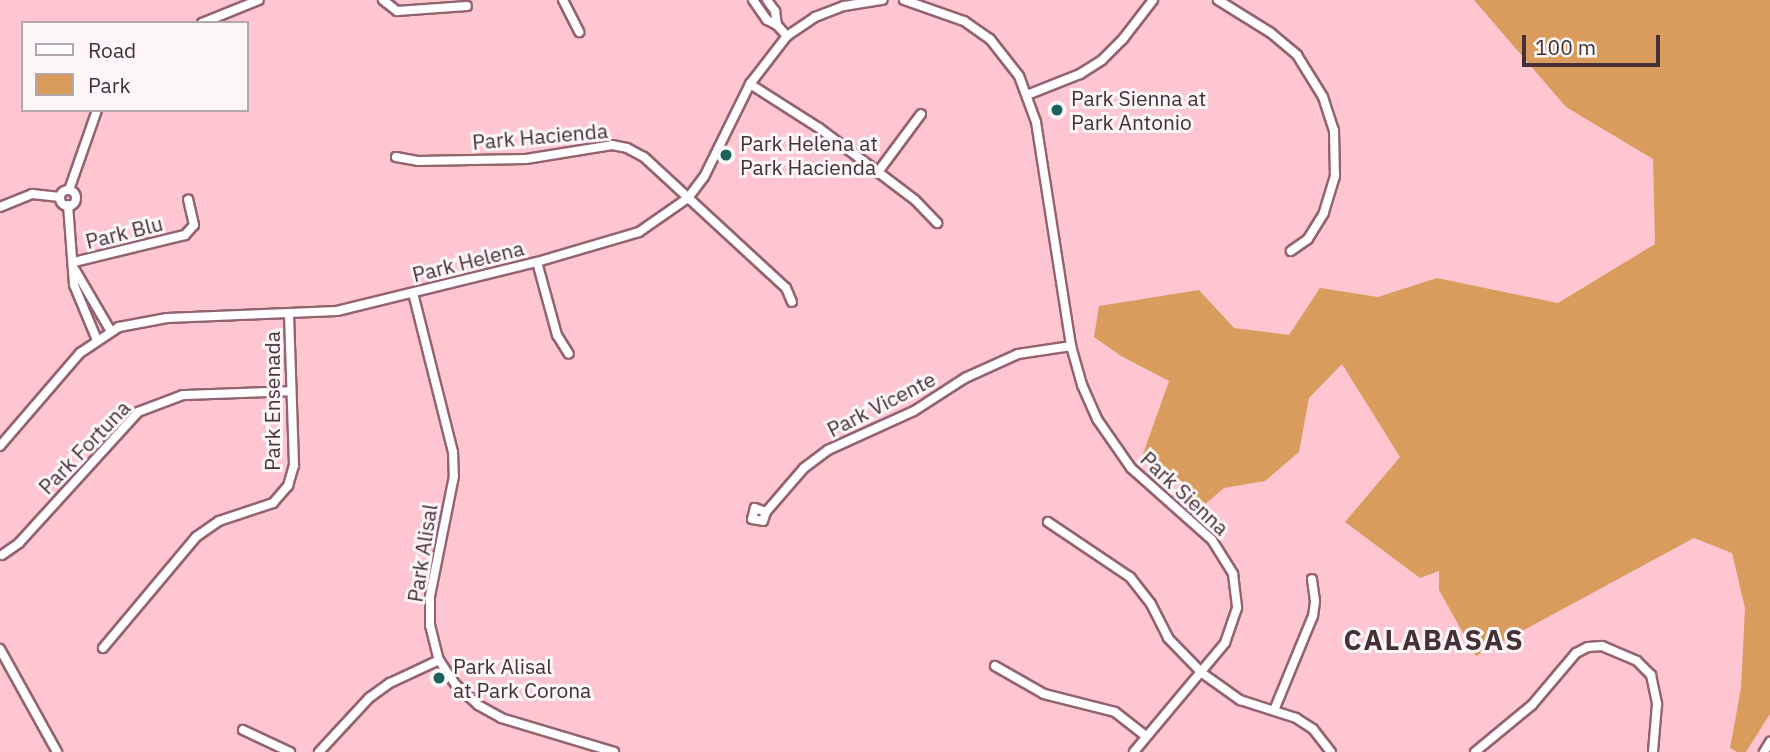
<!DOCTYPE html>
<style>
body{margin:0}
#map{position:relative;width:1770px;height:752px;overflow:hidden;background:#fdc6d1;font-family:"IBM Plex Sans",sans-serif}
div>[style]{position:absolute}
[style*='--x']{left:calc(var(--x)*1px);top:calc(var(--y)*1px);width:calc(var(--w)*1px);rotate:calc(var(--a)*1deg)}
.green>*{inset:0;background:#da9c5d}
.roads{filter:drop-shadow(2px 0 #94646e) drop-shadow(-2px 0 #94646e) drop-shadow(0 2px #94646e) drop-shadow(0 -2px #94646e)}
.street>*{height:8px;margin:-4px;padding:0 4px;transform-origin:4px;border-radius:4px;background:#fff}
.street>.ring{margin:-4px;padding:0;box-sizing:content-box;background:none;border:8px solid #fff;border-radius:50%}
.dots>*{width:19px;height:19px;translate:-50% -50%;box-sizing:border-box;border:4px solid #fcf6f7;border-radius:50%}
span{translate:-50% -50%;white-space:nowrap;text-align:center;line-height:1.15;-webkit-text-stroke:6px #fcf6f7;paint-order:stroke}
.poi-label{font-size:21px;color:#453035}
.left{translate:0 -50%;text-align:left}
.street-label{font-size:21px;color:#453035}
.district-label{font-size:28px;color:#453035;font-weight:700;letter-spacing:2px}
.legend{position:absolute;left:21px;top:21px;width:228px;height:91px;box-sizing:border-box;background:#fcf6f7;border:2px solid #b3a7a9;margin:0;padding:9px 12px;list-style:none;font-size:21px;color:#453035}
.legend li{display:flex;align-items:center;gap:14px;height:35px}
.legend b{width:35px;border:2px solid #b3a7a9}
.scale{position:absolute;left:1522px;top:35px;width:138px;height:32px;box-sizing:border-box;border:4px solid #453035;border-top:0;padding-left:9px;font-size:21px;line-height:24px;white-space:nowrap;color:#453035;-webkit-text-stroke:5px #fcf6f7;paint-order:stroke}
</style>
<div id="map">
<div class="green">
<div style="clip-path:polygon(1474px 0,1770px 0,1770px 714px,1746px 752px,1737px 752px,1730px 748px,1741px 688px,1745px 608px,1732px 553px,1694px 538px,1476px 656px,1439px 590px,1439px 571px,1420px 578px,1345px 522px,1400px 457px,1342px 364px,1309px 398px,1299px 452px,1265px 481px,1224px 488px,1203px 506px,1143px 454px,1169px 381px,1121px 356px,1094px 337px,1099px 306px,1199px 290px,1234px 328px,1289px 335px,1320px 288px,1378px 297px,1437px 278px,1558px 303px,1655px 244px,1653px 159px,1566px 107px)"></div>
</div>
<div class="roads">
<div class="street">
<div style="--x:383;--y:0;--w:18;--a:38"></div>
<div style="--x:397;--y:11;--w:70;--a:-4.1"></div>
<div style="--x:563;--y:0;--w:36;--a:63"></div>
<div style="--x:753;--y:0;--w:24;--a:55"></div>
<div style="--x:767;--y:20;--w:11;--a:27"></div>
<div style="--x:777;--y:25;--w:15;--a:48"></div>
<div style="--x:767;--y:0;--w:14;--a:54"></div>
<div style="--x:775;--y:11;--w:14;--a:82"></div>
<div style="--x:904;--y:0;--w:64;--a:19.3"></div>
<div style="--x:964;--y:21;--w:32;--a:35"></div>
<div style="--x:990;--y:39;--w:47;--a:51.9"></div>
<div style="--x:1019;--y:76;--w:49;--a:69.7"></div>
<div style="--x:1036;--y:122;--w:227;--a:81.1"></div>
<div style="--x:1071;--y:346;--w:41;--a:74.2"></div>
<div style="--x:1082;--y:385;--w:37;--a:66"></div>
<div style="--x:1097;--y:419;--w:60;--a:55.2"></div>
<div style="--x:1131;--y:468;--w:108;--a:41.6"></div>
<div style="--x:1212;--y:540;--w:40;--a:58"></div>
<div style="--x:1233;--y:574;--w:34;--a:83"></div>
<div style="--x:1237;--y:608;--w:37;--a:109"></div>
<div style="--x:1225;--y:643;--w:142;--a:129.9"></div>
<div style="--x:1218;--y:0;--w:62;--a:31.9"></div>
<div style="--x:1271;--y:33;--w:34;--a:40"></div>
<div style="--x:1297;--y:55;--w:49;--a:58.2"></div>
<div style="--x:1323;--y:97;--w:35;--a:72"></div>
<div style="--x:1334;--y:130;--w:46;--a:88.8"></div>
<div style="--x:1335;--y:176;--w:39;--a:107"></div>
<div style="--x:1324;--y:213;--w:31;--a:122"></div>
<div style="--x:1308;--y:239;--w:21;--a:145"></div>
<div style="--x:202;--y:23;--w:61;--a:-22"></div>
<div style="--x:750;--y:84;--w:82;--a:32.5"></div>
<div style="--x:819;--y:128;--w:74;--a:36.7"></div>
<div style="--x:878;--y:172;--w:46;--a:37.1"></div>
<div style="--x:915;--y:200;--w:32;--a:46"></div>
<div style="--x:1027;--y:95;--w:57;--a:-21.6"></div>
<div style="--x:1080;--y:74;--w:26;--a:-32"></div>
<div style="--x:1102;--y:60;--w:30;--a:-45"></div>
<div style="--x:1123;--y:39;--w:49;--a:-52.4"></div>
<div style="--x:396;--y:157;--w:22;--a:10"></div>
<div style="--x:418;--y:161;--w:108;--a:-1.1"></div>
<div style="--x:526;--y:159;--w:87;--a:-9.2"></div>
<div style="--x:612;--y:145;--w:15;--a:11"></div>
<div style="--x:627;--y:148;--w:19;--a:28"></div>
<div style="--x:644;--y:157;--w:193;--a:42.7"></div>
<div style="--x:786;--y:288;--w:15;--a:67"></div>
<div style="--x:878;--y:172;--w:72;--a:-53.4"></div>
<div style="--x:69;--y:190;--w:85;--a:-70.7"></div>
<div class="ring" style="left:60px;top:190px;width:8px;height:8px"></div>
<div style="--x:68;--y:205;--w:80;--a:85.7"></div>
<div style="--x:74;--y:285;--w:60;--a:67.3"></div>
<div style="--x:0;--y:207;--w:35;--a:-22"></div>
<div style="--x:32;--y:194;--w:28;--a:6"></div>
<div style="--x:74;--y:262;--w:114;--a:-13.7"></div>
<div style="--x:185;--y:235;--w:13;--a:-48"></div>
<div style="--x:194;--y:225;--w:26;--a:-103"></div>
<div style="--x:537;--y:262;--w:76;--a:74.7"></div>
<div style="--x:557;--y:335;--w:22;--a:58"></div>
<div style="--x:75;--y:270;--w:69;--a:59.7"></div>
<div style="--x:413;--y:293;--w:164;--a:75.9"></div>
<div style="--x:453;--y:452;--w:24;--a:88"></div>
<div style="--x:454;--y:476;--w:122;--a:101.3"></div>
<div style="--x:430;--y:596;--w:29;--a:90"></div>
<div style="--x:430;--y:625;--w:36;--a:76"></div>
<div style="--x:439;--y:660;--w:30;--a:56"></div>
<div style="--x:456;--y:685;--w:30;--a:42"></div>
<div style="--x:478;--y:705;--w:26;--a:29"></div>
<div style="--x:501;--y:718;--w:118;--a:16.7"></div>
<div style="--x:0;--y:446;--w:123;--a:-49.3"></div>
<div style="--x:80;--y:353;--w:47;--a:-33.7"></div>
<div style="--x:119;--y:327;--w:49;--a:-10.6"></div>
<div style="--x:167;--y:318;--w:170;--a:-2.4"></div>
<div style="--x:337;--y:311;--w:206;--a:-13.8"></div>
<div style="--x:537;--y:262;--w:106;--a:-16.4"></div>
<div style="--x:639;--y:232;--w:60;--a:-34.8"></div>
<div style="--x:688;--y:198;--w:26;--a:-53"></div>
<div style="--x:704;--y:177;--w:104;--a:-63.7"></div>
<div style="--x:750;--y:84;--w:61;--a:-52.4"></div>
<div style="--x:787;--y:36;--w:34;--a:-34"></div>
<div style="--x:815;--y:17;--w:31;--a:-21"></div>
<div style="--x:844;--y:6;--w:39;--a:-9"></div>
<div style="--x:766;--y:512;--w:12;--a:-160"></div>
<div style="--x:755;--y:508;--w:11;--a:105"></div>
<div style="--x:752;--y:519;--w:11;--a:10"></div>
<div style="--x:763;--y:521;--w:9;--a:-72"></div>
<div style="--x:766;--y:512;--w:58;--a:-49.2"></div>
<div style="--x:804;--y:468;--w:30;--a:-37"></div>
<div style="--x:828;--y:450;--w:94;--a:-24.4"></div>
<div style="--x:914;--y:411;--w:61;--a:-32.9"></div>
<div style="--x:965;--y:378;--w:58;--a:-24.4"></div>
<div style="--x:1018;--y:354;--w:54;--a:-8.6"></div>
<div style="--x:1048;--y:522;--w:99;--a:33.9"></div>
<div style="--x:1130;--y:577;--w:34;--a:52"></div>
<div style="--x:1151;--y:604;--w:38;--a:63"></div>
<div style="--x:1168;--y:638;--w:49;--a:45.8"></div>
<div style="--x:1202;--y:673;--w:47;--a:35.4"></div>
<div style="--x:1240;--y:700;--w:59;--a:17.8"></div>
<div style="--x:1296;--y:718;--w:20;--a:33"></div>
<div style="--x:1313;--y:729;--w:29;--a:52"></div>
<div style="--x:2;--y:555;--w:21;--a:-35"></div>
<div style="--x:19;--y:543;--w:177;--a:-47.7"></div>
<div style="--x:138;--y:412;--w:48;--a:-20.7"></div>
<div style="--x:183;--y:395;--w:108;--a:-2.1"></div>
<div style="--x:103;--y:648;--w:145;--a:-50"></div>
<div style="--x:196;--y:537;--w:28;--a:-35"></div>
<div style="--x:219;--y:521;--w:57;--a:-18.4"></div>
<div style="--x:273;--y:503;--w:23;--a:-49"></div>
<div style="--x:288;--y:486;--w:22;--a:-74"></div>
<div style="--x:294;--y:465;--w:150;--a:-91.9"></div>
<div style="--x:0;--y:649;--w:118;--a:61"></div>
<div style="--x:995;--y:666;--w:56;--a:29.7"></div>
<div style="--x:1044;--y:694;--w:73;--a:14.2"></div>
<div style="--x:1115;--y:712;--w:39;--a:38"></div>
<div style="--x:1275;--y:708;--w:100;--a:-67.6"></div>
<div style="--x:1313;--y:616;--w:15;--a:-82"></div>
<div style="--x:1315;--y:601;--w:22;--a:-98"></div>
<div style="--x:243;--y:730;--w:52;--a:25.1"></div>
<div style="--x:319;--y:752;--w:74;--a:-47.2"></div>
<div style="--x:369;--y:698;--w:26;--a:-36"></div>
<div style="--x:390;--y:683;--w:54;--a:-25.1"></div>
<div style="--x:1475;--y:752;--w:74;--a:-39.5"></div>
<div style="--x:1532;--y:705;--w:68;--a:-49.8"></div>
<div style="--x:1576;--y:653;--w:13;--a:-27"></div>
<div style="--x:1588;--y:647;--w:14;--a:-4"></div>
<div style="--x:1602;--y:646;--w:38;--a:23"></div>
<div style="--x:1637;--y:661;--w:20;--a:45"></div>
<div style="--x:1651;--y:675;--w:30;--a:78"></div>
<div style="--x:1657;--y:704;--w:48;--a:94.8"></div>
<div style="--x:1764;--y:752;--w:12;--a:-59"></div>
</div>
</div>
<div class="dots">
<div style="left:1057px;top:110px;background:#18645c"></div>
<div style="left:726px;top:155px;background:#18645c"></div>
<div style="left:439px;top:678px;background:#18645c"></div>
</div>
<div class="poi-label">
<span class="left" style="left:1071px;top:110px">Park Sienna at<br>Park Antonio</span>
<span class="left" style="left:740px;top:155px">Park Helena at<br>Park Hacienda</span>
<span class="left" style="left:453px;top:678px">Park Alisal<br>at Park Corona</span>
</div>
<div class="street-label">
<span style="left:540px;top:136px;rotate:-5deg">Park Hacienda</span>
<span style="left:124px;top:232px;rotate:-14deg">Park Blu</span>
<span style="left:468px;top:261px;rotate:-14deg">Park Helena</span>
<span style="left:272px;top:401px;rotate:-90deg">Park Ensenada</span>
<span style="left:881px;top:404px;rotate:-27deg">Park Vicente</span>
<span style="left:84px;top:447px;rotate:-46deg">Park Fortuna</span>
<span style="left:1185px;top:493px;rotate:43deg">Park Sienna</span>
<span style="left:422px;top:553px;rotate:-81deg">Park Alisal</span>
</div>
<div class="district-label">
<span style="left:1434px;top:640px">CALABASAS</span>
</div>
<ul class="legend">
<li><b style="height:9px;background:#fff"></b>Road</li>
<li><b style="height:19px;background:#da9c5d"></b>Park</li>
</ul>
<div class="scale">100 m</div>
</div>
